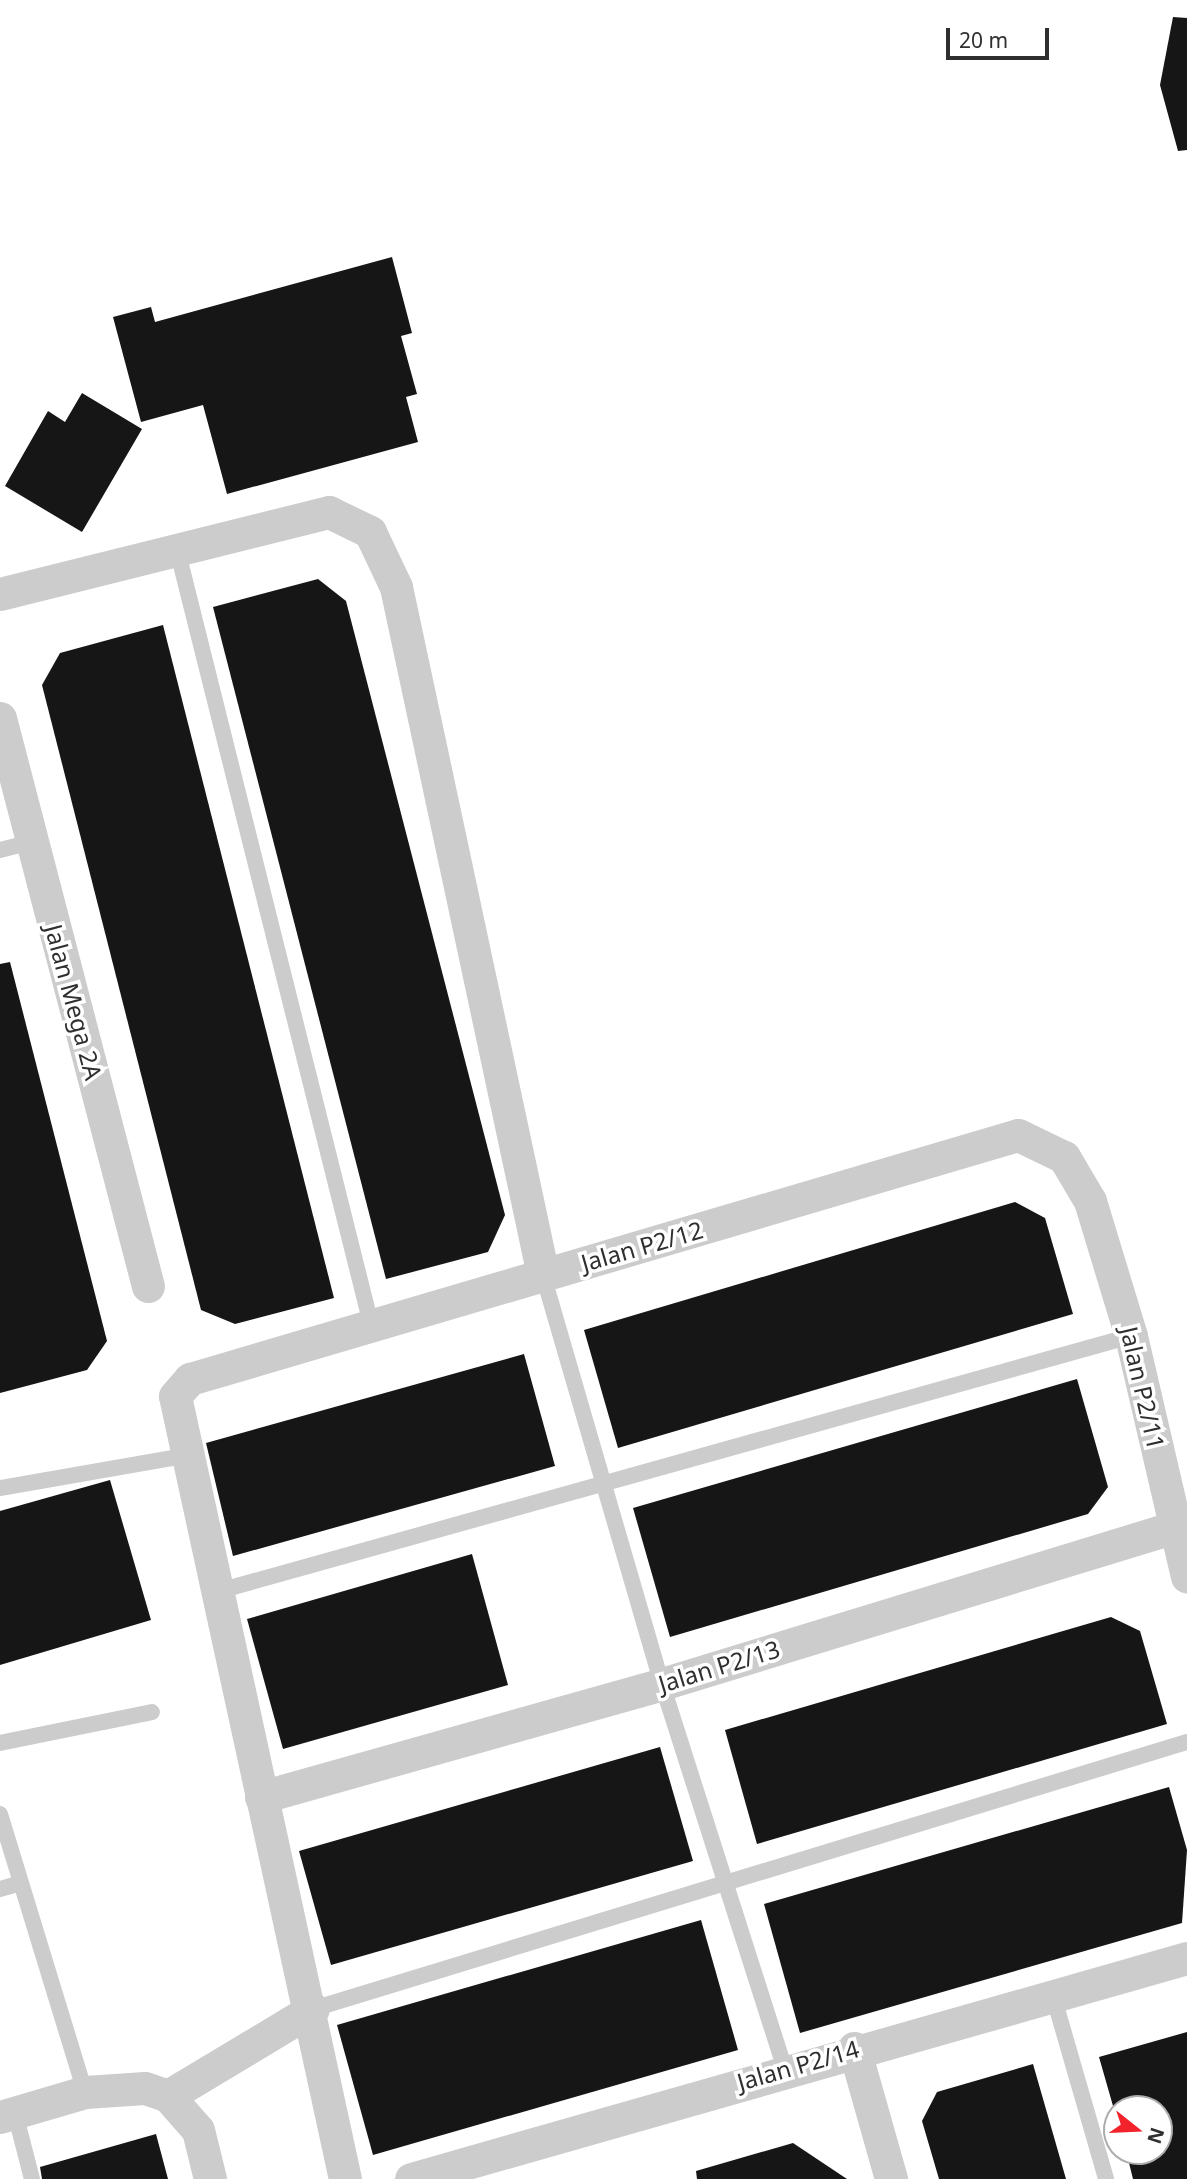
<!DOCTYPE html>
<style>
body{margin:0}
#map{position:relative;width:1187px;height:2179px;overflow:hidden;background:#fff;font-family:"Noto Sans",sans-serif}
div>[style]{position:absolute}
[style*='--x']{left:calc(var(--x)*1px);top:calc(var(--y)*1px);width:calc(var(--w)*1px);rotate:calc(var(--a)*1deg)}
.building>*{inset:0;background:#161616}
.service>*{height:16px;margin:-8px;padding:0 8px;transform-origin:8px;border-radius:8px;background:#ccc}
.minor>*{height:33px;margin:-16.5px;padding:0 16.5px;transform-origin:16.5px;border-radius:16.5px;background:#ccc}
span{translate:-50% -50%;white-space:nowrap;text-align:center;line-height:1.15;-webkit-text-stroke:7px #fff;paint-order:stroke}
.street-label{font-size:24px;color:#2f2f2f}
.north{position:absolute;left:1103px;top:2095px;width:70px;height:70px;box-sizing:border-box;background:#fff;border:2px solid #acacac;border-radius:50%;rotate:108deg;font-size:19px;font-weight:700;line-height:28px;text-align:center;color:#2f2f2f}
.north::after{content:'';display:block;margin:auto;width:24px;height:32px;background:#f3232b;clip-path:polygon(50% 0,100% 100%,50% 72%,0 100%)}
.scale{position:absolute;left:946px;top:28px;width:103px;height:32px;box-sizing:border-box;border:4px solid #2f2f2f;border-top:0;padding-left:9px;font-size:21px;line-height:24px;white-space:nowrap;color:#2f2f2f;-webkit-text-stroke:5px #fff;paint-order:stroke}
</style>
<div id="map">
<div class="building">
<div style="clip-path:polygon(1173px 17px,1187px 18px,1187px 150px,1178px 151px,1160px 85px)"></div>
<div style="clip-path:polygon(392px 257px,412px 333px,401px 336px,417px 394px,406px 397px,418px 442px,227px 494px,203px 405px,141px 422px,113px 317px,151px 307px,155px 322px)"></div>
<div style="clip-path:polygon(82px 393px,142px 429px,82px 532px,5px 486px,48px 411px,65px 422px)"></div>
<div style="clip-path:polygon(318px 579px,346px 601px,505px 1215px,488px 1252px,386px 1279px,213px 607px)"></div>
<div style="clip-path:polygon(163px 625px,334px 1298px,235px 1324px,201px 1310px,42px 685px,60px 653px)"></div>
<div style="clip-path:polygon(10px 962px,107px 1341px,87px 1370px,0 1393px,0 964px)"></div>
<div style="clip-path:polygon(1015px 1202px,1045px 1218px,1073px 1314px,618px 1448px,584px 1330px)"></div>
<div style="clip-path:polygon(524px 1354px,555px 1466px,233px 1556px,206px 1443px)"></div>
<div style="clip-path:polygon(1077px 1379px,1108px 1487px,1088px 1514px,670px 1637px,633px 1508px)"></div>
<div style="clip-path:polygon(110px 1480px,151px 1620px,0 1665px,0 1511px)"></div>
<div style="clip-path:polygon(472px 1554px,508px 1685px,283px 1749px,247px 1619px)"></div>
<div style="clip-path:polygon(1111px 1617px,1140px 1631px,1167px 1724px,757px 1844px,725px 1730px)"></div>
<div style="clip-path:polygon(660px 1747px,693px 1861px,331px 1965px,299px 1851px)"></div>
<div style="clip-path:polygon(1169px 1787px,1187px 1850px,1182px 1923px,800px 2033px,764px 1904px)"></div>
<div style="clip-path:polygon(701px 1920px,738px 2050px,373px 2155px,337px 2025px)"></div>
<div style="clip-path:polygon(1187px 2032px,1187px 2179px,1133px 2179px,1126px 2151px,1159px 2151px,1159px 2109px,1117px 2109px,1117px 2120px,1099px 2057px)"></div>
<div style="clip-path:polygon(1033px 2064px,1066px 2179px,939px 2179px,922px 2121px,937px 2092px)"></div>
<div style="clip-path:polygon(156px 2134px,168px 2179px,42px 2179px,40px 2167px)"></div>
<div style="clip-path:polygon(793px 2143px,847px 2179px,697px 2179px,696px 2171px)"></div>
</div>
<div class="service">
<div style="--x:177;--y:549;--w:799;--a:75.95"></div>
<div style="--x:0;--y:850;--w:33;--a:-14"></div>
<div style="--x:543;--y:1275;--w:426;--a:73.8"></div>
<div style="--x:662;--y:1684;--w:404;--a:72.3"></div>
<div style="--x:0;--y:1488;--w:193;--a:-9.9"></div>
<div style="--x:219;--y:1591;--w:947;--a:-15.62"></div>
<div style="--x:0;--y:1743;--w:155;--a:-11.5"></div>
<div style="--x:0;--y:1814;--w:291;--a:73"></div>
<div style="--x:0;--y:1889;--w:18;--a:-16"></div>
<div style="--x:1053;--y:1995;--w:191;--a:73.9"></div>
<div style="--x:313;--y:2009;--w:914;--a:-16.99"></div>
<div style="--x:15;--y:2113;--w:68;--a:75.6"></div>
</div>
<div class="minor">
<div style="--x:0;--y:594;--w:339;--a:-14"></div>
<div style="--x:329;--y:512;--w:46;--a:26"></div>
<div style="--x:370;--y:532;--w:61;--a:64.7"></div>
<div style="--x:396;--y:587;--w:704;--a:77.94"></div>
<div style="--x:0;--y:718;--w:587;--a:75.4"></div>
<div style="--x:261;--y:1797;--w:417;--a:-15.7"></div>
<div style="--x:662;--y:1684;--w:536;--a:-17.02"></div>
<div style="--x:854;--y:2048;--w:136;--a:74.2"></div>
<div style="--x:168;--y:2096;--w:169;--a:-31"></div>
<div style="--x:0;--y:2117;--w:89;--a:-16.4"></div>
<div style="--x:85;--y:2092;--w:60;--a:-3.8"></div>
<div style="--x:145;--y:2088;--w:24;--a:19"></div>
<div style="--x:168;--y:2096;--w:45;--a:48.6"></div>
<div style="--x:198;--y:2130;--w:50;--a:76.2"></div>
<div style="--x:345;--y:2179;--w:801;--a:-102.25"></div>
<div style="--x:175;--y:1396;--w:23;--a:-49"></div>
<div style="--x:190;--y:1379;--w:863;--a:-16.42"></div>
<div style="--x:1018;--y:1135;--w:51;--a:25.6"></div>
<div style="--x:1064;--y:1157;--w:51;--a:59.4"></div>
<div style="--x:1090;--y:1201;--w:141;--a:73.1"></div>
<div style="--x:1131;--y:1336;--w:247;--a:76.9"></div>
<div style="--x:411;--y:2179;--w:807;--a:-15.9"></div>
</div>
<div class="street-label">
<span style="left:74px;top:1002px;rotate:75deg">Jalan Mega 2A</span>
<span style="left:642px;top:1246px;rotate:-16deg">Jalan P2/12</span>
<span style="left:1143px;top:1388px;rotate:77deg">Jalan P2/11</span>
<span style="left:719px;top:1666px;rotate:-17deg">Jalan P2/13</span>
<span style="left:798px;top:2065px;rotate:-16deg">Jalan P2/14</span>
</div>
<div class="north">N</div>
<div class="scale">20 m</div>
</div>
